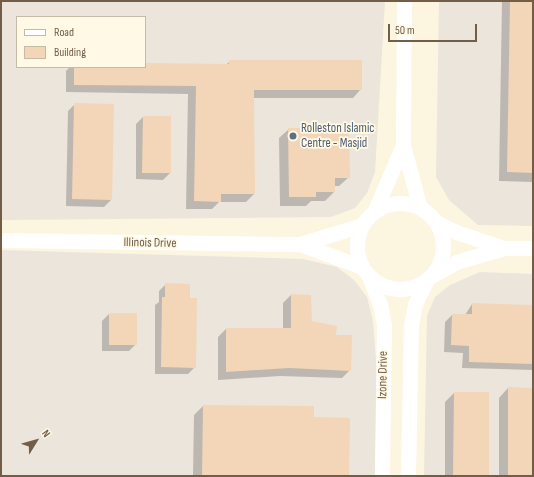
<!DOCTYPE html>
<style>
body{margin:0}
#map{position:relative;width:534px;height:477px;overflow:hidden;background:#fcf5e0;font-family:"Sofia Sans Condensed",sans-serif}
div>[style]{position:absolute}
[style*='--x']{left:calc(var(--x)*1px);top:calc(var(--y)*1px);width:calc(var(--w)*1px);rotate:calc(var(--a)*1deg)}
.industrial>*{inset:0;background:#ebe5dc}
.shadow>*{inset:0;background:#0003}
.building>*{inset:0;background:#f2d6b7}
.minor>*{height:15px;margin:-7.5px;padding:0 7.5px;transform-origin:7.5px;border-radius:7.5px;background:#fff}
.minor>.ring{margin:-7.5px;padding:0;box-sizing:content-box;background:none;border:15px solid #fff;border-radius:50%}
.dots>*{width:11px;height:11px;translate:-50% -50%;box-sizing:border-box;border:2px solid #fff9e6;border-radius:50%}
span{translate:-50% -50%;white-space:nowrap;text-align:center;line-height:1.15;-webkit-text-stroke:3.5px #fff9e6;paint-order:stroke}
.service-label{font-size:13px;color:#4e5e75}
.left{translate:0 -50%;text-align:left}
.street-label{font-size:13px;color:#735d47}
.frame{position:absolute;inset:0;border:2px solid #735d47;pointer-events:none}
.legend{position:absolute;left:16px;top:16px;width:130px;height:52px;box-sizing:border-box;background:#fff9e6;border:1px solid #c7bba6;margin:0;padding:5px 7px;list-style:none;font-size:12px;color:#735d47}
.legend li{display:flex;align-items:center;gap:8px;height:20px}
.legend b{width:20px;border:1px solid #c7bba6}
.north{position:absolute;left:16px;top:421px;width:40px;height:40px;-webkit-text-stroke:3px #fff9e6;paint-order:stroke;rotate:53deg;font-size:11px;font-weight:700;line-height:16px;text-align:center;color:#735d47}
.north::after{content:'';display:block;margin:auto;width:14px;height:18px;background:#735d47;clip-path:polygon(50% 0,100% 100%,50% 72%,0 100%)}
.scale{position:absolute;left:388px;top:24px;width:89px;height:18px;box-sizing:border-box;border:2px solid #735d47;border-top:0;padding-left:5px;font-size:12px;line-height:14px;white-space:nowrap;color:#735d47;-webkit-text-stroke:3px #fff9e6;paint-order:stroke}
</style>
<div id="map">
<div class="industrial">
<div style="clip-path:polygon(evenodd,1px 1px,385px 1px,375px 172px,367px 193px,355px 208px,331px 217px,1px 220px,1px 1px,17px 17px,145px 17px,145px 67px,17px 67px,17px 17px)"></div>
<div style="clip-path:polygon(439px 1px,533px 1px,533px 226px,478px 225px,449px 200px,436px 177px)"></div>
<div style="clip-path:polygon(1px 250px,303px 259px,337px 267px,354px 280px,367px 297px,373px 321px,377px 374px,375px 476px,1px 476px)"></div>
<div style="clip-path:polygon(480px 272px,533px 274px,533px 476px,424px 476px,427px 316px,435px 297px,450px 285px)"></div>
</div>
<div class="shadow">
<div style="clip-path:polygon(502px 1px,533px 1px,533px 182px,499px 181px)"></div>
<div style="clip-path:polygon(230px 61px,361px 89px,353px 98px,253px 98px,254px 194px,246px 202px,219px 202px,212px 209px,186px 209px,188px 94px,66px 92px,66px 71px,70px 67px,145px 67px,145px 64px,226px 65px)"></div>
<div style="clip-path:polygon(75px 104px,111px 200px,104px 207px,66px 206px,68px 111px)"></div>
<div style="clip-path:polygon(143px 117px,170px 173px,163px 180px,136px 179px,136px 124px)"></div>
<div style="clip-path:polygon(289px 129px,349px 177px,339px 186px,334px 186px,334px 192px,325px 201px,311px 201px,306px 206px,280px 206px,279px 138px)"></div>
<div style="clip-path:polygon(166px 284px,195px 367px,188px 374px,155px 374px,155px 305px,159px 302px,159px 291px)"></div>
<div style="clip-path:polygon(291px 295px,311px 322px,335px 336px,350px 370px,342px 378px,280px 376px,218px 380px,218px 337px,226px 329px,283px 329px,283px 303px)"></div>
<div style="clip-path:polygon(472px 304px,533px 306px,533px 370px,462px 368px,463px 353px,444px 352px,445px 322px,452px 315px,465px 315px)"></div>
<div style="clip-path:polygon(109px 314px,136px 314px,136px 344px,129px 351px,102px 351px,102px 321px)"></div>
<div style="clip-path:polygon(508px 388px,533px 388px,533px 476px,499px 476px,499px 398px)"></div>
<div style="clip-path:polygon(454px 393px,488px 393px,488px 476px,445px 476px,445px 402px)"></div>
<div style="clip-path:polygon(203px 406px,313px 407px,313px 418px,348px 476px,193px 476px,194px 415px)"></div>
</div>
<div class="building">
<div style="clip-path:polygon(510px 1px,533px 1px,533px 173px,507px 172px)"></div>
<div style="clip-path:polygon(229px 60px,362px 60px,362px 90px,254px 90px,255px 194px,221px 194px,221px 202px,194px 201px,196px 86px,74px 85px,74px 67px,145px 67px,145px 63px,229px 64px)"></div>
<div style="clip-path:polygon(74px 103px,114px 104px,112px 200px,72px 199px)"></div>
<div style="clip-path:polygon(143px 116px,171px 116px,171px 173px,142px 173px)"></div>
<div style="clip-path:polygon(288px 128px,349px 128px,350px 178px,335px 178px,335px 192px,316px 192px,316px 197px,289px 197px)"></div>
<div style="clip-path:polygon(165px 283px,190px 284px,190px 298px,197px 298px,196px 368px,161px 367px,162px 297px,165px 297px)"></div>
<div style="clip-path:polygon(291px 294px,311px 295px,312px 321px,337px 326px,336px 335px,352px 335px,351px 371px,289px 368px,226px 372px,226px 328px,291px 328px)"></div>
<div style="clip-path:polygon(472px 303px,533px 305px,533px 364px,469px 362px,469px 346px,451px 345px,452px 314px,472px 314px)"></div>
<div style="clip-path:polygon(109px 313px,137px 313px,137px 345px,109px 345px)"></div>
<div style="clip-path:polygon(508px 387px,533px 388px,533px 476px,508px 476px)"></div>
<div style="clip-path:polygon(454px 392px,489px 392px,489px 476px,453px 476px)"></div>
<div style="clip-path:polygon(203px 405px,314px 406px,314px 417px,350px 418px,349px 476px,202px 476px)"></div>
</div>
<div class="minor">
<div style="--x:404;--y:1;--w:144;--a:90.4"></div>
<div style="--x:403;--y:145;--w:65;--a:74.9"></div>
<div class="ring" style="left:357px;top:203px;width:71px;height:71px"></div>
<div style="--x:375;--y:210;--w:71;--a:-66.7"></div>
<div style="--x:436;--y:222;--w:22;--a:27"></div>
<div style="--x:456;--y:232;--w:51;--a:18.4"></div>
<div style="--x:1;--y:240;--w:299;--a:0.8"></div>
<div style="--x:300;--y:244;--w:65;--a:-17"></div>
<div style="--x:300;--y:244;--w:66;--a:20.4"></div>
<div style="--x:433;--y:275;--w:26;--a:-29"></div>
<div style="--x:456;--y:262;--w:50;--a:-16.3"></div>
<div style="--x:504;--y:248;--w:29;--a:0"></div>
<div style="--x:369;--y:276;--w:30;--a:69"></div>
<div style="--x:380;--y:304;--w:21;--a:79"></div>
<div style="--x:384;--y:325;--w:151;--a:90.8"></div>
<div style="--x:408;--y:476;--w:151;--a:-88.9"></div>
<div style="--x:411;--y:325;--w:21;--a:-79"></div>
<div style="--x:415;--y:304;--w:25;--a:-64"></div>
</div>
<div class="dots">
<div style="left:293px;top:136px;background:#5c6f8a"></div>
</div>
<div class="service-label">
<span class="left" style="left:301px;top:136px">Rolleston Islamic<br>Centre - Masjid</span>
</div>
<div class="street-label">
<span style="left:150px;top:243px;rotate:1deg">Illinois Drive</span>
<span style="left:383px;top:375px;rotate:-89deg">Izone Drive</span>
</div>
<div class="frame"></div>
<ul class="legend">
<li><b style="height:5px;background:#fff"></b>Road</li>
<li><b style="height:11px;background:#f2d6b7"></b>Building</li>
</ul>
<div class="north">N</div>
<div class="scale">50 m</div>
</div>
